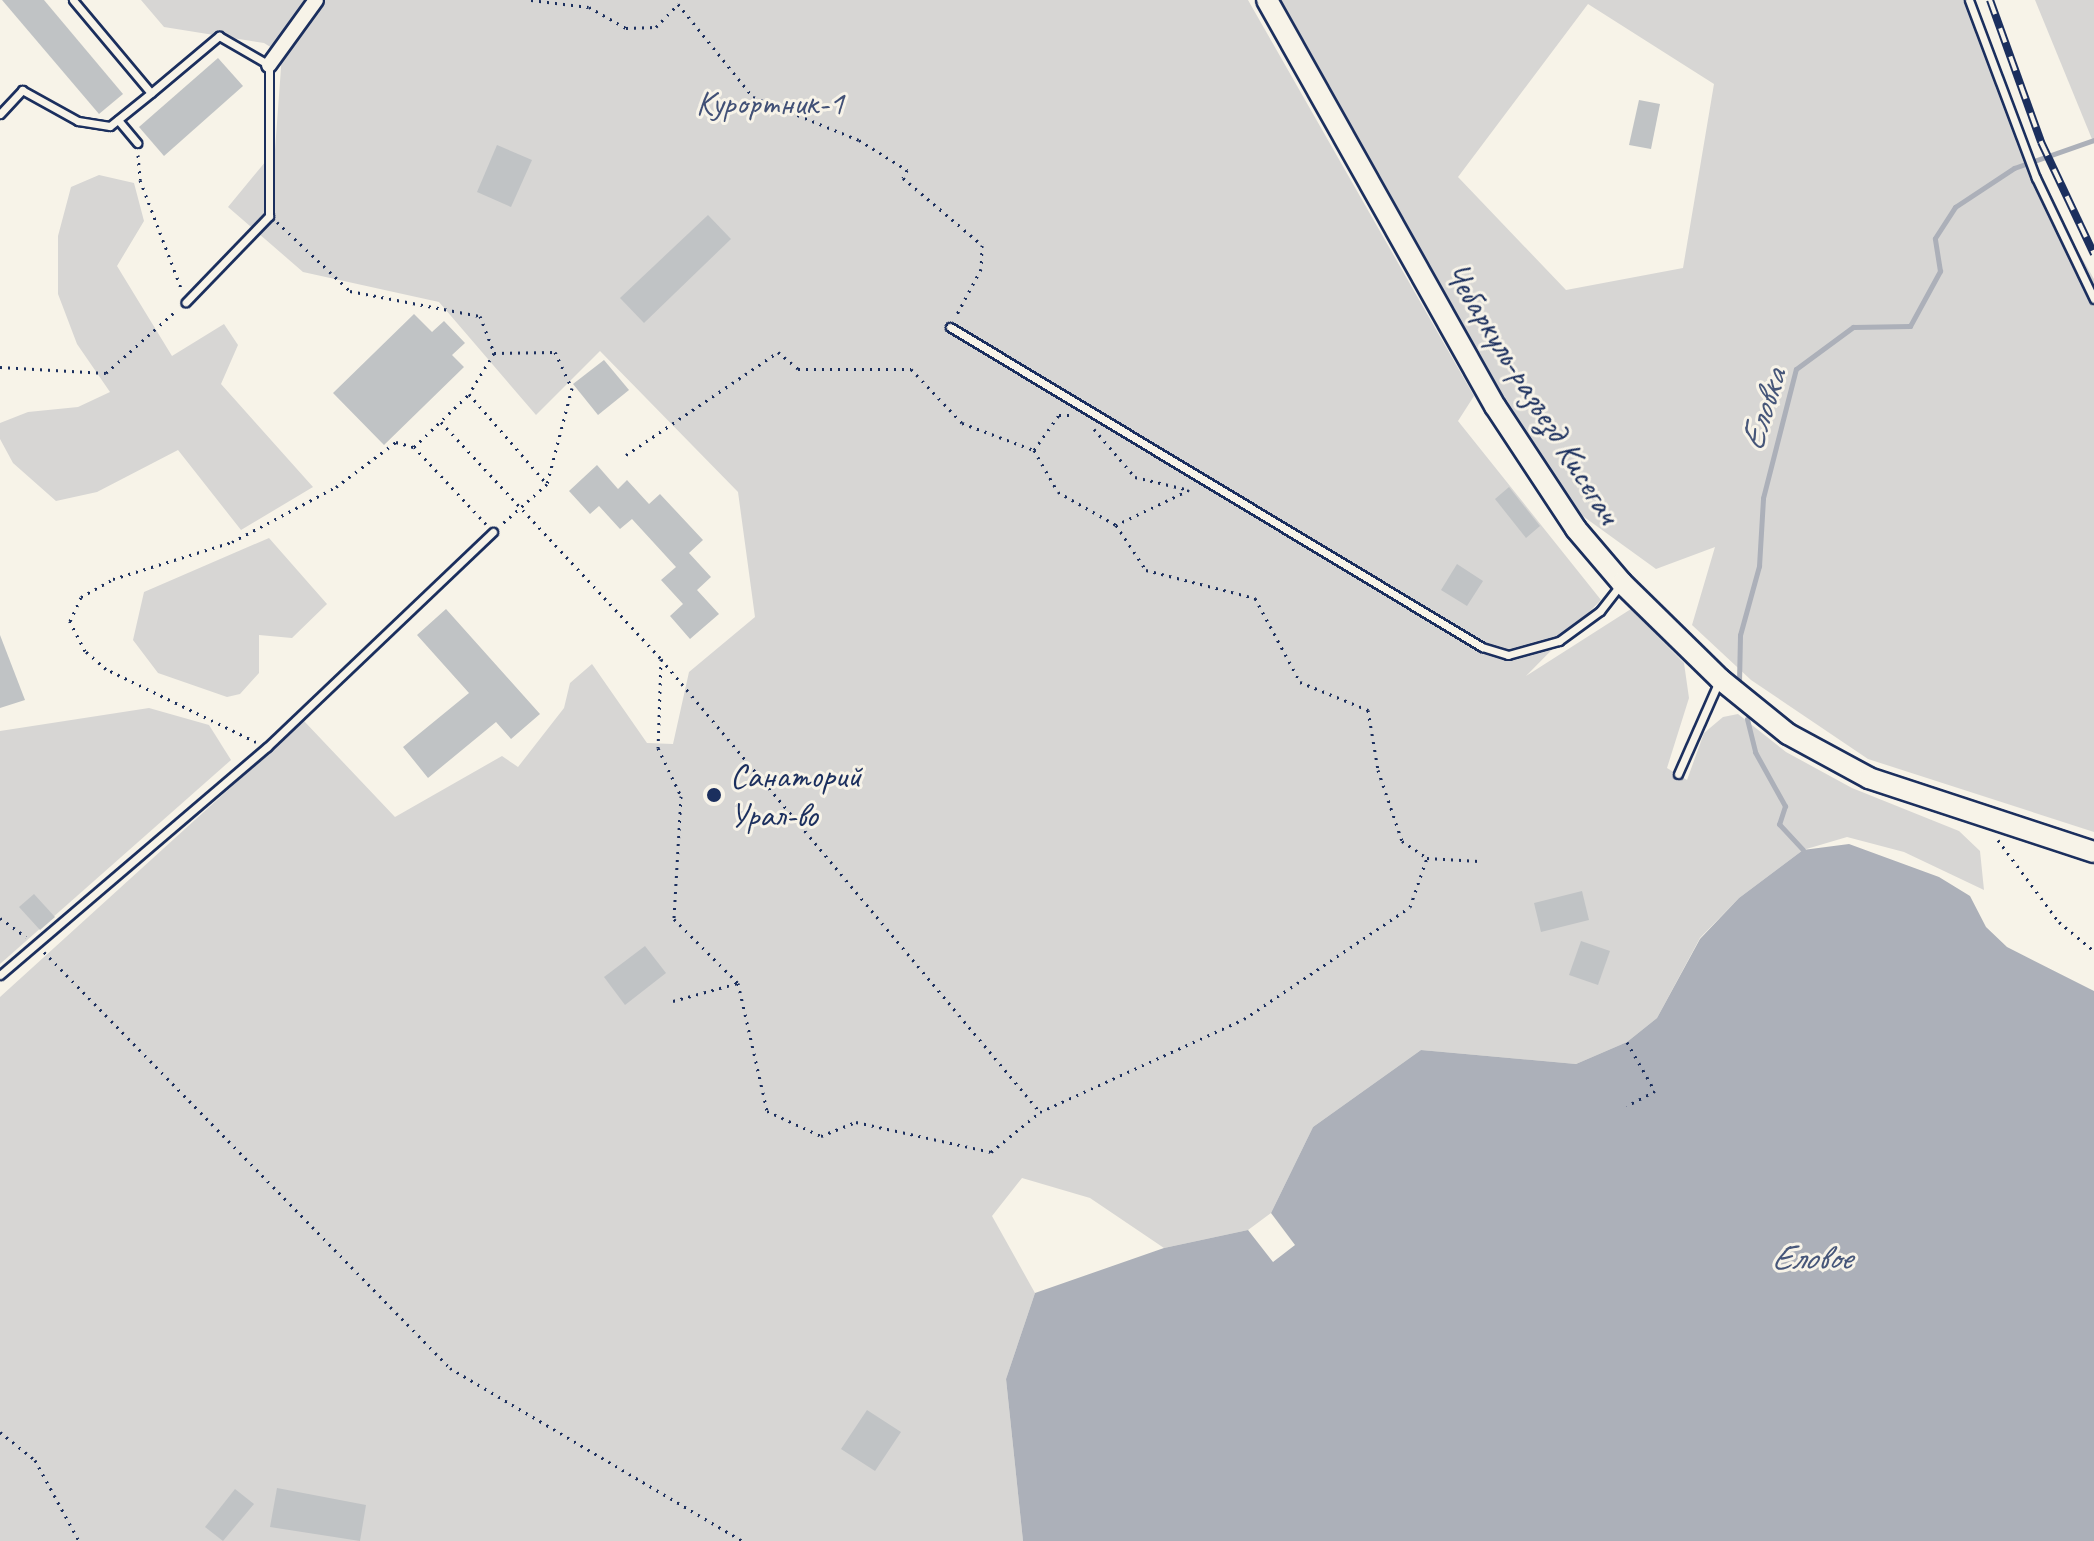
<!DOCTYPE html>
<meta charset="utf-8">
<style>
body{margin:0}
#map{position:relative;width:2094px;height:1541px;overflow:hidden;background:#f7f3e8;font-family:Caveat,sans-serif}
div>[style]{position:absolute}
[style*='--x']{left:calc(var(--x)*1px);top:calc(var(--y)*1px);width:calc(var(--w)*1px);rotate:calc(var(--a)*1deg)}
.green>*{inset:0;background:#d7d6d4}
.water>*{inset:0;background:#acb0b9}
.stream>*{height:5px;margin:-2.5px;padding:0 2.5px;transform-origin:2.5px;border-radius:2.5px;background:#acb0b9}
.building>*{inset:0;background:#c0c3c5}
.path>*{height:3px;margin-top:-1.5px;transform-origin:0;background:repeating-linear-gradient(90deg,#1b2f5e 0 2px,transparent 0 8px)}
.roads{filter:drop-shadow(2px 0 #1b2f5e) drop-shadow(-2px 0 #1b2f5e) drop-shadow(0 2px #1b2f5e) drop-shadow(0 -2px #1b2f5e)}
.lane>*{height:7px;margin:-3.5px;padding:0 3.5px;transform-origin:3.5px;border-radius:3.5px;background:#f7f3e8}
.street>*{height:14px;margin:-7px;padding:0 7px;transform-origin:7px;border-radius:7px;background:#f7f3e8}
.secondary>*{height:20px;margin:-10px;padding:0 10px;transform-origin:10px;border-radius:10px;background:#f7f3e8}
.rail>*{height:8px;margin-top:-4px;transform-origin:0;background:repeating-linear-gradient(90deg,#f7f3e8 0 15px,#1b2f5e 0 30px);box-sizing:border-box;border-block:2px solid #1b2f5e}
.dots>*{width:22px;height:22px;translate:-50% -50%;box-sizing:border-box;border:4px solid #f7f3e8;border-radius:50%}
span{translate:-50% -50%;white-space:nowrap;text-align:center;line-height:1.15;-webkit-text-stroke:6px #f7f3e8;paint-order:stroke}
.park-label{font-size:34px;color:#415076}
.street-label{font-size:34px;color:#1b2f5e}
.poi-label{font-size:34px;color:#1b2f5e}
.left{translate:0 -50%;text-align:left}
.water-label{font-size:36px;color:#465679;font-style:italic}
</style>
<div id="map">
<div class="green">
<div style="clip-path:polygon(141px 0,1248px 0,1474px 396px,1458px 421px,1601px 600px,1526px 676px,1631px 609px,1684px 663px,1689px 698px,1667px 768px,1687px 780px,1704px 733px,1723px 717px,1738px 714px,1786px 752px,1852px 788px,1959px 831px,1980px 851px,1984px 890px,1904px 852px,1847px 837px,1803px 850px,1739px 898px,1700px 938px,1657px 1018px,1627px 1042px,1576px 1064px,1421px 1050px,1313px 1127px,1271px 1213px,1248px 1230px,1164px 1248px,1090px 1198px,1022px 1178px,992px 1216px,1035px 1293px,1006px 1379px,1023px 1541px,0 1541px,0 997px,304px 721px,395px 817px,502px 756px,518px 767px,564px 708px,570px 683px,592px 664px,647px 743px,673px 744px,689px 672px,755px 617px,738px 492px,600px 351px,536px 415px,439px 302px,303px 272px,228px 207px,275px 150px,282px 54px,264px 43px,164px 27px)"></div>
<div style="clip-path:polygon(evenodd,1281px 0,1969px 0,2036px 178px,2094px 279px,2094px 832px,1868px 759px,1751px 680px,1692px 625px,1715px 547px,1656px 569px,1580px 514px,1508px 409px,1281px 0,1588px 4px,1714px 84px,1683px 268px,1566px 290px,1458px 177px,1588px 4px)"></div>
<div style="clip-path:polygon(2035px 0,2094px 0,2094px 144px)"></div>
<div style="clip-path:polygon(99px 175px,134px 183px,144px 221px,117px 266px,172px 356px,224px 324px,238px 345px,221px 384px,313px 487px,241px 530px,178px 450px,97px 492px,56px 501px,13px 463px,0 439px,0 423px,28px 412px,78px 407px,110px 392px,77px 344px,58px 294px,58px 236px,71px 187px)"></div>
<div style="clip-path:polygon(269px 538px,327px 604px,292px 638px,259px 635px,259px 673px,240px 694px,227px 697px,158px 673px,133px 640px,144px 592px)"></div>
<div style="clip-path:polygon(149px 708px,209px 725px,231px 760px,0 964px,0 731px)"></div>
</div>
<div class="water">
<div style="clip-path:polygon(1849px 844px,1939px 877px,1970px 896px,1986px 927px,2007px 947px,2094px 991px,2094px 1541px,1023px 1541px,1006px 1379px,1035px 1293px,1164px 1248px,1248px 1230px,1273px 1262px,1295px 1245px,1271px 1213px,1313px 1127px,1421px 1050px,1576px 1064px,1627px 1042px,1657px 1018px,1700px 939px,1739px 898px,1803px 850px)"></div>
</div>
<div class="stream">
<div style="--x:1739;--y:683;--w:48;--a:-88.8"></div>
<div style="--x:1740;--y:635;--w:72;--a:-74.6"></div>
<div style="--x:1759;--y:566;--w:68;--a:-86.6"></div>
<div style="--x:1763;--y:498;--w:133;--a:-75.7"></div>
<div style="--x:1796;--y:369;--w:71;--a:-36.4"></div>
<div style="--x:1853;--y:327;--w:57;--a:-1"></div>
<div style="--x:1910;--y:326;--w:63;--a:-61.4"></div>
<div style="--x:1940;--y:271;--w:33;--a:-99"></div>
<div style="--x:1935;--y:238;--w:37;--a:-57"></div>
<div style="--x:1955;--y:207;--w:71;--a:-33.5"></div>
<div style="--x:2014;--y:168;--w:85;--a:-19.3"></div>
<div style="--x:1747;--y:719;--w:34;--a:76"></div>
<div style="--x:1755;--y:752;--w:62;--a:60.9"></div>
<div style="--x:1785;--y:806;--w:19;--a:108"></div>
<div style="--x:1779;--y:824;--w:35;--a:47"></div>
</div>
<div class="building">
<div style="clip-path:polygon(2px 0,44px 0,123px 94px,99px 114px)"></div>
<div style="clip-path:polygon(218px 58px,243px 86px,164px 156px,139px 127px)"></div>
<div style="clip-path:polygon(1639px 100px,1660px 104px,1651px 149px,1629px 145px)"></div>
<div style="clip-path:polygon(497px 145px,532px 160px,511px 207px,477px 192px)"></div>
<div style="clip-path:polygon(708px 215px,731px 239px,644px 323px,620px 298px)"></div>
<div style="clip-path:polygon(414px 314px,432px 332px,444px 321px,465px 343px,452px 355px,464px 367px,384px 445px,333px 393px)"></div>
<div style="clip-path:polygon(604px 360px,629px 390px,598px 415px,573px 384px)"></div>
<div style="clip-path:polygon(597px 465px,618px 489px,627px 480px,649px 504px,660px 494px,703px 540px,689px 553px,711px 577px,697px 590px,719px 614px,690px 639px,670px 616px,683px 604px,661px 580px,676px 567px,632px 519px,620px 529px,599px 506px,590px 514px,569px 491px)"></div>
<div style="clip-path:polygon(1509px 487px,1540px 526px,1526px 538px,1495px 499px)"></div>
<div style="clip-path:polygon(1457px 564px,1483px 581px,1467px 606px,1441px 590px)"></div>
<div style="clip-path:polygon(446px 609px,540px 714px,511px 739px,496px 722px,428px 778px,403px 747px,469px 693px,417px 635px)"></div>
<div style="clip-path:polygon(0 635px,25px 700px,0 708px)"></div>
<div style="clip-path:polygon(1582px 891px,1589px 920px,1541px 932px,1534px 903px)"></div>
<div style="clip-path:polygon(34px 894px,55px 917px,40px 930px,19px 907px)"></div>
<div style="clip-path:polygon(1581px 941px,1610px 951px,1598px 985px,1569px 975px)"></div>
<div style="clip-path:polygon(645px 946px,666px 973px,625px 1005px,604px 977px)"></div>
<div style="clip-path:polygon(867px 1410px,901px 1432px,875px 1471px,841px 1449px)"></div>
<div style="clip-path:polygon(277px 1488px,366px 1505px,360px 1541px,270px 1527px)"></div>
<div style="clip-path:polygon(235px 1489px,254px 1504px,223px 1541px,205px 1527px)"></div>
</div>
<div class="path">
<div style="--x:531;--y:0;--w:58;--a:6.9"></div>
<div style="--x:589;--y:7;--w:43;--a:29.6"></div>
<div style="--x:626;--y:28;--w:30;--a:-2"></div>
<div style="--x:656;--y:27;--w:32;--a:-46"></div>
<div style="--x:678;--y:4;--w:119;--a:51.1"></div>
<div style="--x:753;--y:97;--w:114;--a:22.1"></div>
<div style="--x:859;--y:140;--w:57;--a:32"></div>
<div style="--x:907;--y:170;--w:9;--a:117"></div>
<div style="--x:903;--y:178;--w:104;--a:40.3"></div>
<div style="--x:982;--y:245;--w:24;--a:92"></div>
<div style="--x:981;--y:269;--w:53;--a:118"></div>
<div style="--x:138;--y:155;--w:25;--a:85"></div>
<div style="--x:140;--y:180;--w:116;--a:69.2"></div>
<div style="--x:277;--y:222;--w:100;--a:43.4"></div>
<div style="--x:350;--y:291;--w:132;--a:10.9"></div>
<div style="--x:480;--y:316;--w:40;--a:69"></div>
<div style="--x:494;--y:353;--w:48;--a:121.4"></div>
<div style="--x:494;--y:353;--w:61;--a:-0.9"></div>
<div style="--x:555;--y:352;--w:40;--a:65"></div>
<div style="--x:572;--y:388;--w:99;--a:104.6"></div>
<div style="--x:547;--y:484;--w:59;--a:138.4"></div>
<div style="--x:0;--y:367;--w:106;--a:3.2"></div>
<div style="--x:106;--y:373;--w:95;--a:-41.6"></div>
<div style="--x:441;--y:422;--w:323;--a:47.1"></div>
<div style="--x:661;--y:659;--w:591;--a:50.08"></div>
<div style="--x:1094;--y:429;--w:63;--a:49.5"></div>
<div style="--x:1135;--y:477;--w:56;--a:13.5"></div>
<div style="--x:1189;--y:490;--w:81;--a:154.4"></div>
<div style="--x:1034;--y:450;--w:43;--a:-54.5"></div>
<div style="--x:1059;--y:415;--w:14;--a:0"></div>
<div style="--x:626;--y:455;--w:184;--a:-34.1"></div>
<div style="--x:778;--y:352;--w:26;--a:40"></div>
<div style="--x:798;--y:369;--w:113;--a:0"></div>
<div style="--x:911;--y:369;--w:74;--a:46.6"></div>
<div style="--x:962;--y:423;--w:77;--a:20.6"></div>
<div style="--x:1034;--y:450;--w:48;--a:60.3"></div>
<div style="--x:1058;--y:492;--w:67;--a:29.6"></div>
<div style="--x:1116;--y:525;--w:54;--a:56.3"></div>
<div style="--x:1146;--y:570;--w:113;--a:14.4"></div>
<div style="--x:1255;--y:598;--w:95;--a:61.8"></div>
<div style="--x:1300;--y:682;--w:74;--a:22.4"></div>
<div style="--x:1368;--y:710;--w:61;--a:80.5"></div>
<div style="--x:1378;--y:770;--w:75;--a:71.3"></div>
<div style="--x:1402;--y:841;--w:30;--a:34"></div>
<div style="--x:486;--y:524;--w:105;--a:-133.1"></div>
<div style="--x:414;--y:447;--w:76;--a:-43.9"></div>
<div style="--x:469;--y:394;--w:119;--a:49.1"></div>
<div style="--x:661;--y:659;--w:89;--a:91.9"></div>
<div style="--x:658;--y:748;--w:53;--a:64.4"></div>
<div style="--x:681;--y:796;--w:123;--a:93.3"></div>
<div style="--x:674;--y:919;--w:91;--a:45"></div>
<div style="--x:738;--y:983;--w:131;--a:77.2"></div>
<div style="--x:767;--y:1111;--w:60;--a:24.8"></div>
<div style="--x:821;--y:1136;--w:38;--a:-22"></div>
<div style="--x:856;--y:1122;--w:138;--a:12.5"></div>
<div style="--x:991;--y:1152;--w:63;--a:-39.2"></div>
<div style="--x:1040;--y:1112;--w:224;--a:-24.5"></div>
<div style="--x:1244;--y:1019;--w:200;--a:-34"></div>
<div style="--x:1410;--y:907;--w:52;--a:-70.9"></div>
<div style="--x:1427;--y:858;--w:52;--a:3.3"></div>
<div style="--x:256;--y:742;--w:167;--a:-154"></div>
<div style="--x:106;--y:669;--w:28;--a:-139"></div>
<div style="--x:85;--y:651;--w:34;--a:-117"></div>
<div style="--x:70;--y:621;--w:26;--a:-65"></div>
<div style="--x:81;--y:597;--w:37;--a:-29"></div>
<div style="--x:113;--y:579;--w:125;--a:-17.3"></div>
<div style="--x:232;--y:542;--w:118;--a:-27.9"></div>
<div style="--x:336;--y:487;--w:75;--a:-36.9"></div>
<div style="--x:396;--y:442;--w:19;--a:16"></div>
<div style="--x:1998;--y:840;--w:102;--a:53.4"></div>
<div style="--x:2059;--y:922;--w:45;--a:39.6"></div>
<div style="--x:0;--y:918;--w:32;--a:36"></div>
<div style="--x:44;--y:952;--w:581;--a:45.7"></div>
<div style="--x:450;--y:1368;--w:339;--a:30.6"></div>
<div style="--x:673;--y:1001;--w:67;--a:-15.5"></div>
<div style="--x:1627;--y:1042;--w:56;--a:60.3"></div>
<div style="--x:1655;--y:1091;--w:32;--a:152"></div>
<div style="--x:0;--y:1432;--w:45;--a:38.7"></div>
<div style="--x:35;--y:1460;--w:92;--a:61.5"></div>
</div>
<div class="roads">
<div class="lane">
<div style="--x:73;--y:0;--w:121;--a:50"></div>
<div style="--x:151;--y:93;--w:89;--a:-40"></div>
<div style="--x:219;--y:36;--w:58;--a:30.1"></div>
<div style="--x:269;--y:65;--w:151;--a:90"></div>
<div style="--x:269;--y:216;--w:120;--a:134"></div>
<div style="--x:1969;--y:0;--w:190;--a:69.4"></div>
<div style="--x:2036;--y:178;--w:134;--a:64.4"></div>
<div style="--x:0;--y:114;--w:33;--a:-47"></div>
<div style="--x:22;--y:90;--w:64;--a:29"></div>
<div style="--x:78;--y:121;--w:32;--a:9"></div>
<div style="--x:110;--y:126;--w:53;--a:-38.8"></div>
<div style="--x:118;--y:120;--w:30;--a:50"></div>
<div style="--x:950;--y:327;--w:621;--a:31.03"></div>
<div style="--x:1482;--y:647;--w:27;--a:17"></div>
<div style="--x:1508;--y:655;--w:53;--a:-15.4"></div>
<div style="--x:1559;--y:641;--w:51;--a:-36.2"></div>
<div style="--x:1600;--y:611;--w:34;--a:-52"></div>
<div style="--x:1678;--y:774;--w:102;--a:-66.2"></div>
<div style="--x:0;--y:975;--w:351;--a:-40.5"></div>
<div style="--x:267;--y:747;--w:312;--a:-43.6"></div>
</div>
<div class="street">
<div style="--x:269;--y:65;--w:80;--a:-54.1"></div>
</div>
<div class="secondary">
<div style="--x:1267;--y:0;--w:466;--a:60.7"></div>
<div style="--x:1495;--y:406;--w:147;--a:56.6"></div>
<div style="--x:1576;--y:529;--w:71;--a:49.6"></div>
<div style="--x:1622;--y:583;--w:137;--a:44.4"></div>
<div style="--x:1720;--y:679;--w:87;--a:39"></div>
<div style="--x:1788;--y:734;--w:92;--a:28.5"></div>
<div style="--x:1869;--y:778;--w:237;--a:18.2"></div>
</div>
</div>
<div class="rail">
<div style="--x:1990;--y:0;--w:151;--a:70.2"></div>
<div style="--x:2041;--y:142;--w:124;--a:64.7"></div>
</div>
<div class="dots">
<div style="left:714px;top:795px;background:#1b2f5e"></div>
</div>
<div class="park-label">
<span style="left:770px;top:103px">Курортник-1</span>
</div>
<div class="street-label">
<span style="left:1533px;top:393px;rotate:58deg">Чебаркуль-разъезд Кисегач</span>
</div>
<div class="poi-label">
<span class="left" style="left:730px;top:795px">Санаторий<br>Урал-во</span>
</div>
<div class="water-label">
<span style="left:1763px;top:410px;rotate:-72deg">Еловка</span>
<span style="left:1811px;top:1258px">Еловое</span>
</div>
</div>
